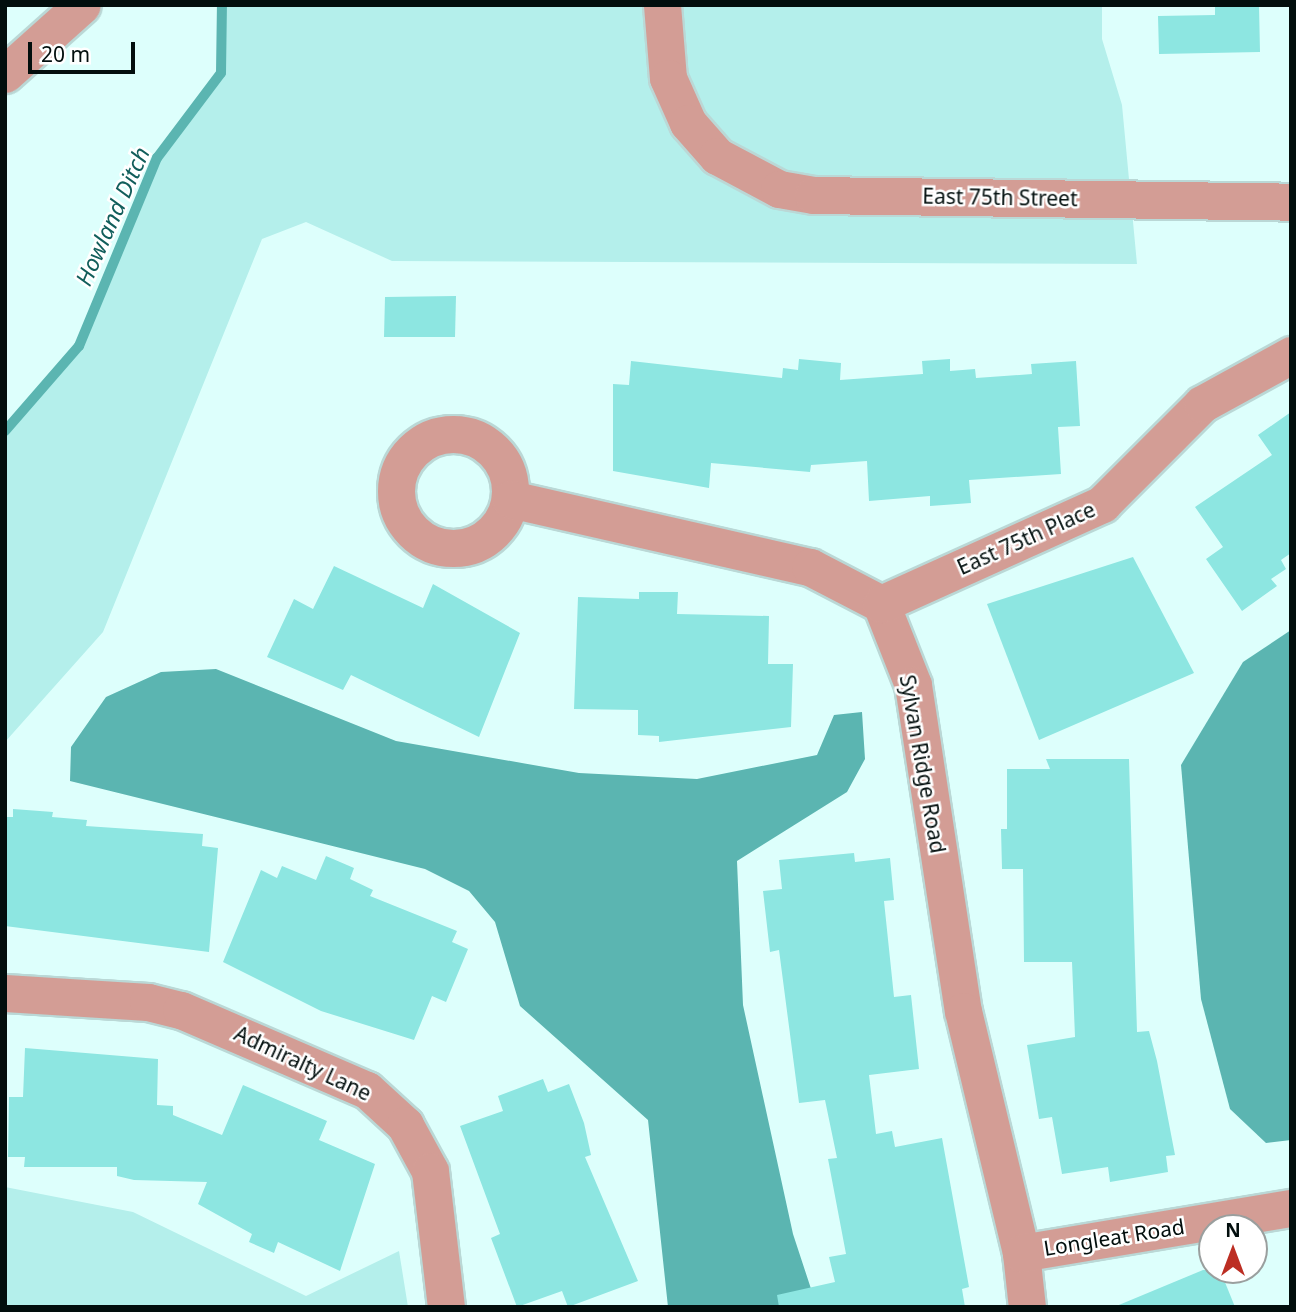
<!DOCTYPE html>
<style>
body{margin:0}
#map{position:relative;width:1296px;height:1312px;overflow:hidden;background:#ddfffc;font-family:"Noto Sans",sans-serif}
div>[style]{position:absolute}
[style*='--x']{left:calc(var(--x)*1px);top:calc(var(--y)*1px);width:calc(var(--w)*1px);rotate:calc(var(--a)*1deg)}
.green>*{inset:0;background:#b4efeb}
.water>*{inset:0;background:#5bb5b1}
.stream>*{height:10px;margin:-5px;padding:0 5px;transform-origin:5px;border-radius:5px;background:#5bb5b1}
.building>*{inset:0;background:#8de6e1}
.roads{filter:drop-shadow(2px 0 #bad8d6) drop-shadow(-2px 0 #bad8d6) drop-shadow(0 2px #bad8d6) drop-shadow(0 -2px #bad8d6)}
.minor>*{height:37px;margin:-18.5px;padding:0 18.5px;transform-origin:18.5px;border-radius:18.5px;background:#d39d95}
.minor>.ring{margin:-18.5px;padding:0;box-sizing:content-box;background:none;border:37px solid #d39d95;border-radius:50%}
span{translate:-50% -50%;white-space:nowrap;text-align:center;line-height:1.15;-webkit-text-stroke:5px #fff;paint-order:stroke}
.street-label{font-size:21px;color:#020e0d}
.water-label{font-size:23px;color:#115e5b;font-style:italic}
.frame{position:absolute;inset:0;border:7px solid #020e0d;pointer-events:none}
.north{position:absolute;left:1198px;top:1214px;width:70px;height:70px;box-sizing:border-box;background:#fff;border:2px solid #9a9f9e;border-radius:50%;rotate:0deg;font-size:19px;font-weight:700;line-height:28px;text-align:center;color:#020e0d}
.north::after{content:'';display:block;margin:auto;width:24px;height:32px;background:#bc2e23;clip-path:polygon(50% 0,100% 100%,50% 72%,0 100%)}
.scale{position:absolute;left:28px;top:42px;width:107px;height:32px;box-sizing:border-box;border:4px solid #020e0d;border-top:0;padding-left:9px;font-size:21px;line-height:24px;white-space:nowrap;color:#020e0d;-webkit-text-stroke:5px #fff;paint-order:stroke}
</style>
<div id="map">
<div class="green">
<div style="clip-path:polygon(222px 5px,1102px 5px,1102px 39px,1122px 105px,1137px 264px,392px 261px,306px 222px,262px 239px,103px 632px,5px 742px,5px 431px,79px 346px,157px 158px,221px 73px)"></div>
<div style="clip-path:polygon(5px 1187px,133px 1212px,306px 1296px,399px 1251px,408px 1307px,5px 1307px)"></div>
</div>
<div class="water">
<div style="clip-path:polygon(1291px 630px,1291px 1140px,1266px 1143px,1230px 1109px,1201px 999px,1181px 765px,1243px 662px)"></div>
<div style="clip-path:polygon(216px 669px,396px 741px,579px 773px,697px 779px,817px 755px,834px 715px,862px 712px,865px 759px,847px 792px,737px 861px,743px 1005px,793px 1234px,817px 1307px,668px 1307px,648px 1120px,520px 1006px,495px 922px,469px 891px,425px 869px,70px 781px,71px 747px,106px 697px,161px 672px)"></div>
</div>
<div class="stream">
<div style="--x:5;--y:431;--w:113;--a:-49"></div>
<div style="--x:79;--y:346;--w:204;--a:-67.5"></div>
<div style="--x:157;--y:158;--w:106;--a:-53"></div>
<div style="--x:221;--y:73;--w:68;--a:-89.2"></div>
</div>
<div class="building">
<div style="clip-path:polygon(1215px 5px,1259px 5px,1260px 52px,1159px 54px,1158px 16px,1215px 15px)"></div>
<div style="clip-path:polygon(456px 296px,455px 337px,384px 337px,385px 297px)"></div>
<div style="clip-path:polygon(799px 359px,841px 363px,840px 380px,923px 374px,922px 361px,950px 359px,950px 371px,975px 369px,976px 378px,1032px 374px,1031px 364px,1076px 361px,1080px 426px,1058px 427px,1061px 474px,969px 480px,971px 503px,930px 506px,930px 496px,869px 501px,867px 461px,811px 465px,810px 472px,711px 463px,709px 488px,613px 471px,613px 384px,629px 385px,631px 361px,782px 378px,783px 368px,798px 370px)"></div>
<div style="clip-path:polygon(1291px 412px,1291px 553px,1281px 560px,1286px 569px,1271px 579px,1277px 586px,1242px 611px,1206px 559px,1223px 547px,1195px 507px,1272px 455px,1258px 435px)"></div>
<div style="clip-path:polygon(1133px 557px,1194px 673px,1039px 740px,987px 604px)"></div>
<div style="clip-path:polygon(334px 566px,423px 608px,433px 584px,520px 633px,479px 737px,351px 675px,343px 690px,267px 657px,294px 599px,313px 609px)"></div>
<div style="clip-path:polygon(639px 592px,678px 592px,677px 614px,769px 616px,768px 664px,793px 664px,791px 727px,659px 742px,659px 736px,638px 735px,638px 710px,574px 709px,578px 597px,639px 599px)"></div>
<div style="clip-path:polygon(1046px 759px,1129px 759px,1137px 1032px,1149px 1031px,1157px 1061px,1175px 1155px,1166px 1156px,1168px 1172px,1110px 1182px,1108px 1167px,1062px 1174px,1052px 1117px,1039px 1119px,1027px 1045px,1075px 1037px,1072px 962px,1024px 962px,1023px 869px,1002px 869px,1001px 829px,1007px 829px,1007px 769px,1050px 769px)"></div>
<div style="clip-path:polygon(13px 809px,53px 812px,52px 817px,87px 820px,86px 826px,203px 834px,202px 846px,218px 848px,209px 952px,5px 926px,5px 817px,13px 817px)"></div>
<div style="clip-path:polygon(854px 853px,855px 862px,890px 858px,894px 900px,884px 901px,894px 997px,911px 995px,919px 1069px,869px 1075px,876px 1134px,892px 1131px,895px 1147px,942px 1138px,969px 1287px,962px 1289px,965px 1307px,779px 1307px,777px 1295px,835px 1282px,829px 1257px,846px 1254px,828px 1159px,837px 1158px,825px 1100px,799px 1103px,779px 950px,770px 952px,763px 891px,782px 889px,779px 860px)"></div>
<div style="clip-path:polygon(326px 856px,354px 868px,350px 879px,373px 890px,370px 896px,457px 931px,452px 942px,468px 949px,446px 1002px,432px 996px,414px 1040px,321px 1011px,223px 962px,261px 870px,277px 878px,282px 866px,316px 880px)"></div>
<div style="clip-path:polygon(25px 1048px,158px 1059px,157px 1105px,173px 1106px,173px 1115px,222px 1135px,243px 1085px,327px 1121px,319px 1140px,375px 1164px,340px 1271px,278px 1242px,274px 1253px,249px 1242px,252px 1234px,198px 1204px,207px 1182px,134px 1180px,117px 1176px,117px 1167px,24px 1167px,25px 1157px,8px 1157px,9px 1097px,23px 1097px)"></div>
<div style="clip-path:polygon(543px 1079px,548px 1092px,569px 1084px,584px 1123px,591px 1155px,585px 1157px,638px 1281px,568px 1307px,562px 1291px,517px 1307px,491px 1238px,500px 1234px,460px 1126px,503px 1111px,498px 1096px)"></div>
<div style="clip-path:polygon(1203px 1270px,1220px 1270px,1235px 1307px,1114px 1307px)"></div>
</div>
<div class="roads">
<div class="minor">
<div style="--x:662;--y:5;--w:73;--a:85.3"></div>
<div style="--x:668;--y:78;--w:49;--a:66"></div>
<div style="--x:688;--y:123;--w:44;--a:48.7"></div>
<div style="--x:717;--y:156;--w:70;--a:28"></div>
<div style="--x:779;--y:189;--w:35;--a:10"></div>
<div style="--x:813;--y:195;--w:478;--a:0.8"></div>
<div style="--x:5;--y:74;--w:103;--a:-41.9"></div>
<div class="ring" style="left:396px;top:434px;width:77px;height:77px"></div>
<div style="--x:510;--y:499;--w:308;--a:12.8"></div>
<div style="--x:810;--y:567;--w:80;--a:27.5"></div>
<div style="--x:881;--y:604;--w:87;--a:68.4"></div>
<div style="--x:913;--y:685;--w:330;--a:81.3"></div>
<div style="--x:963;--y:1011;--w:249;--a:76.5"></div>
<div style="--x:1021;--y:1253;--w:54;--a:83.7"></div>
<div style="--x:881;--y:604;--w:243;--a:-24.3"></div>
<div style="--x:1102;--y:504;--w:141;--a:-45"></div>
<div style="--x:1202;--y:404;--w:102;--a:-28.8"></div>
<div style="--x:5;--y:993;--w:143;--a:3.6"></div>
<div style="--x:148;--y:1002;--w:34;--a:14"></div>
<div style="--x:181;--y:1010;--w:202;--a:23.3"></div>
<div style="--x:367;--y:1090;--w:52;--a:42.6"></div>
<div style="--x:405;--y:1125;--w:52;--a:61.5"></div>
<div style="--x:430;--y:1171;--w:137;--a:83.3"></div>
<div style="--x:1021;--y:1253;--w:274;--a:-9.5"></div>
</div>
</div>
<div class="street-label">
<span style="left:1000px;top:197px;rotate:1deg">East 75th Street</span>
<span style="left:1026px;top:538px;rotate:-24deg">East 75th Place</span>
<span style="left:923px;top:764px;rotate:80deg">Sylvan Ridge Road</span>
<span style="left:303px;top:1063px;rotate:25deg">Admiralty Lane</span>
<span style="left:1114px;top:1237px;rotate:-9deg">Longleat Road</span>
</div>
<div class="water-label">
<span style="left:112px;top:216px;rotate:-66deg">Howland Ditch</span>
</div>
<div class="frame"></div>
<div class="north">N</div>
<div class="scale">20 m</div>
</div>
